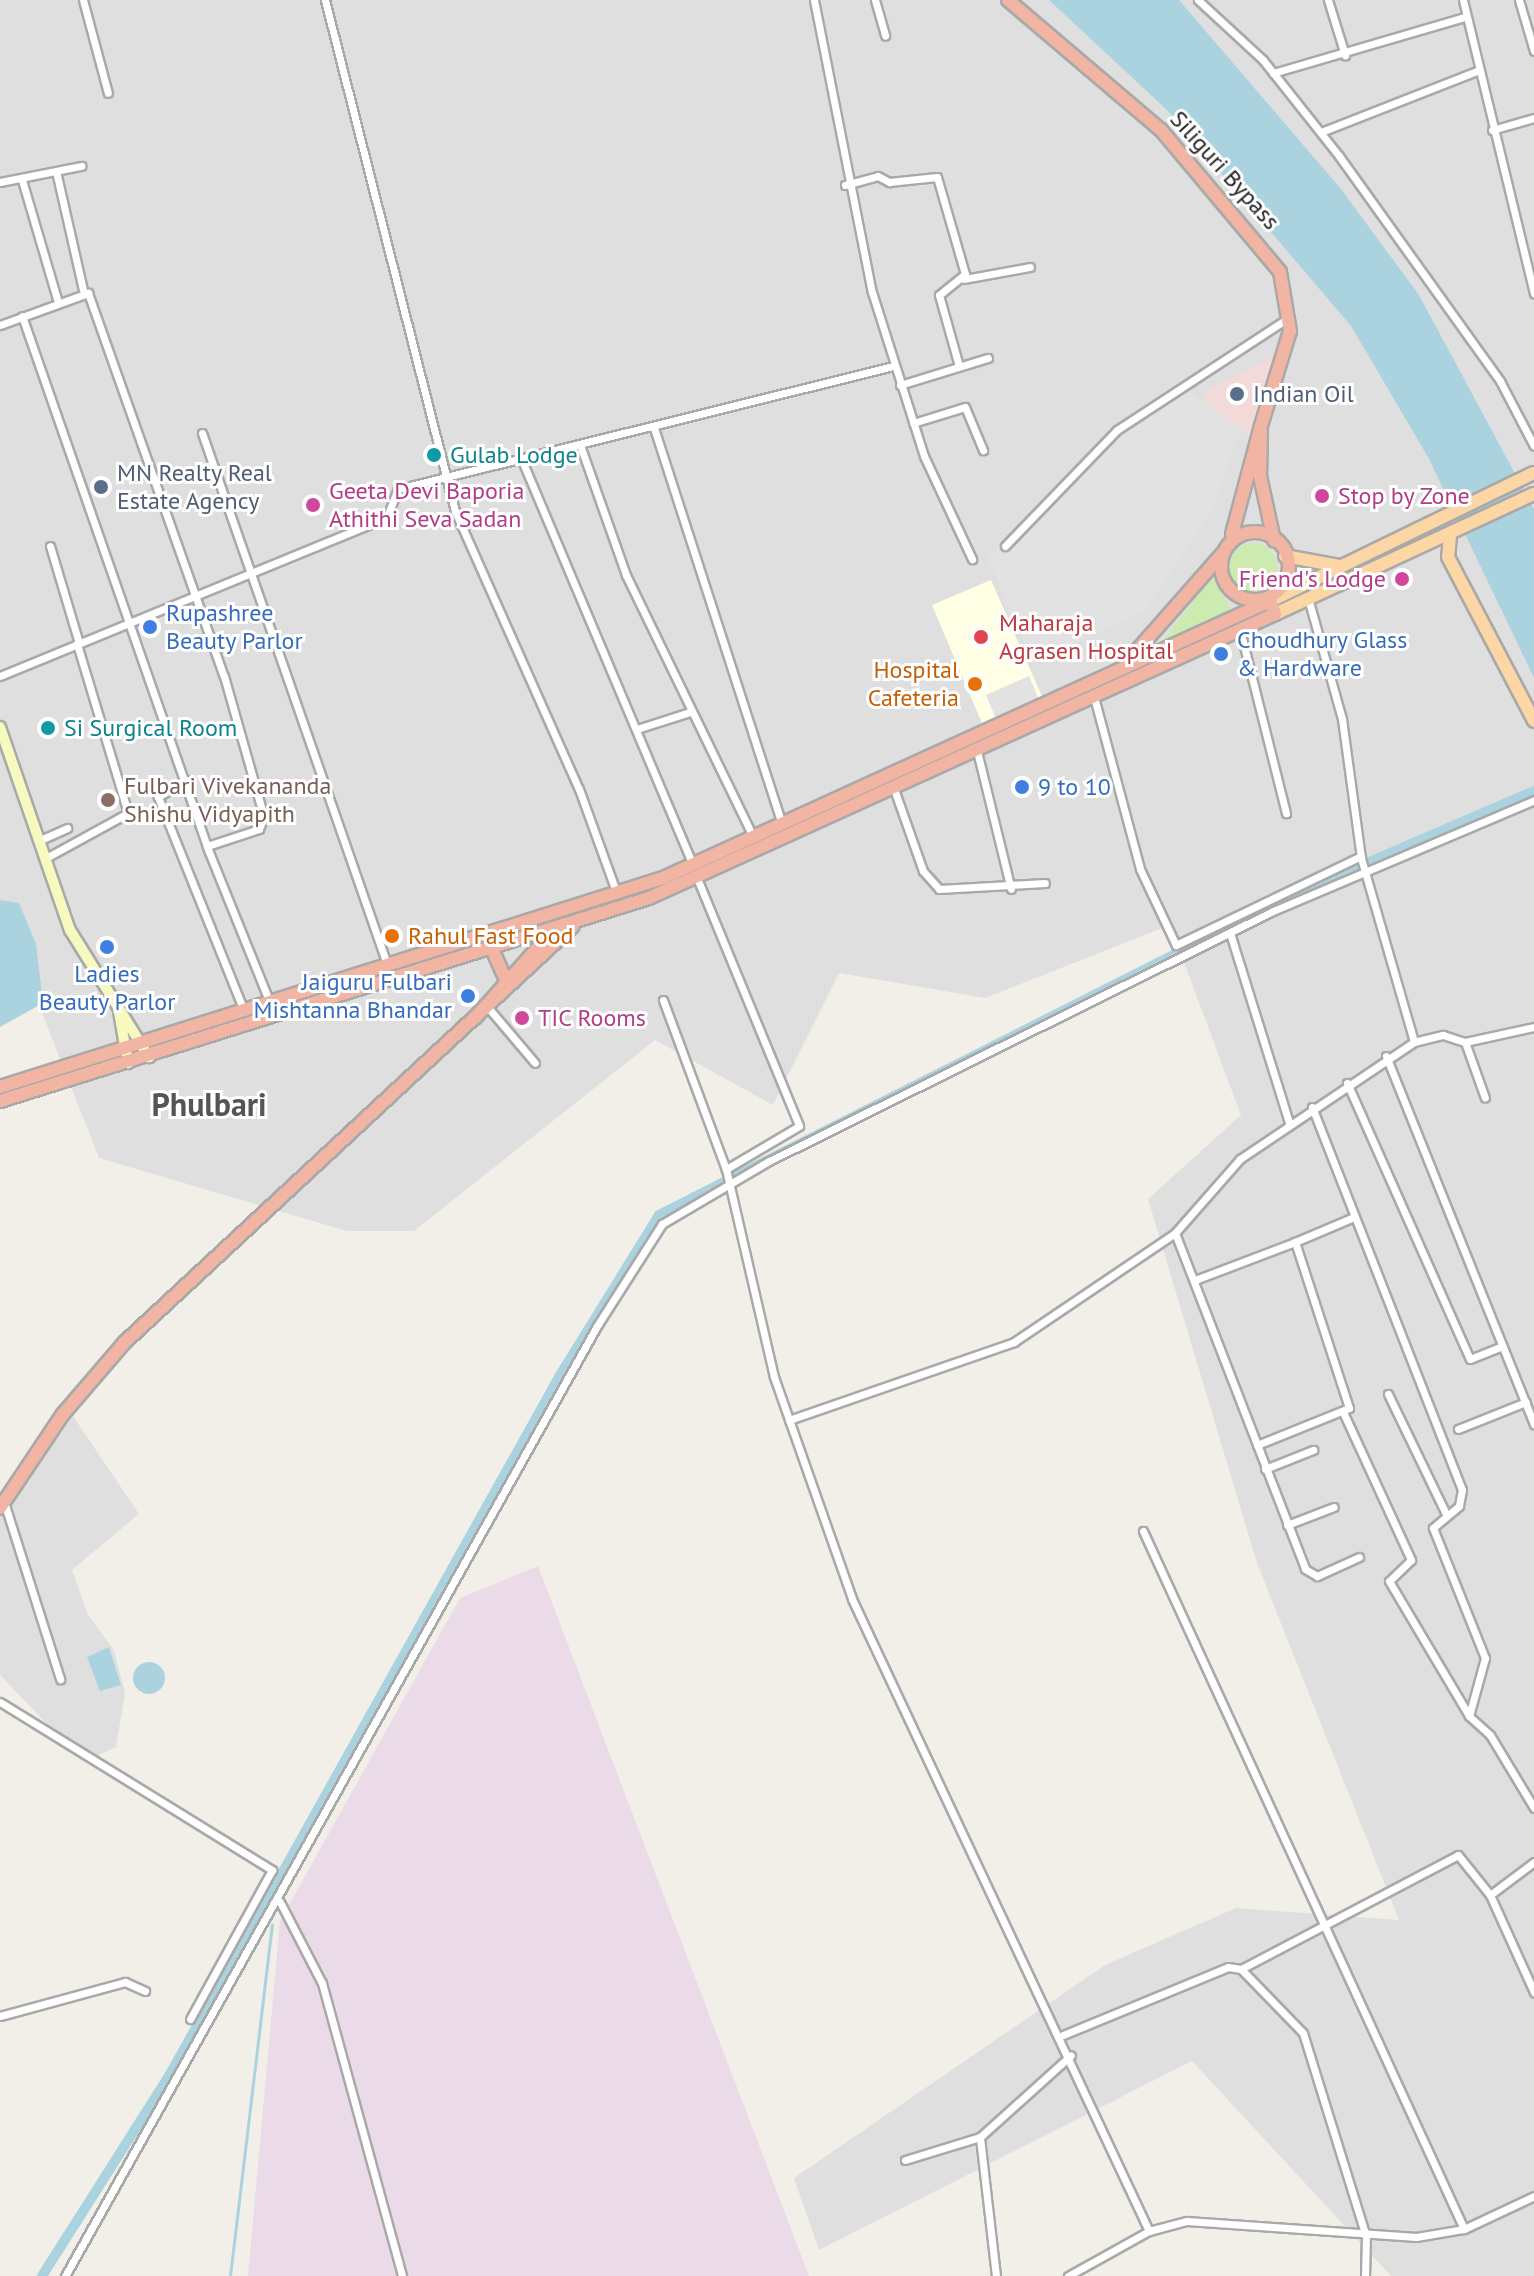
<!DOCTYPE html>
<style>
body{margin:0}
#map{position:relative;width:1534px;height:2276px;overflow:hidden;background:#f2efe9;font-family:"PT Sans",sans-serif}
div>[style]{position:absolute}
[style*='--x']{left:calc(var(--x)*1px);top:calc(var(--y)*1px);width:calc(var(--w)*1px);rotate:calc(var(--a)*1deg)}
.residential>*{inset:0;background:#e0dfdf}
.commercial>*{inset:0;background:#f2dad9}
.industrial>*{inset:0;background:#ebdbe8}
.education>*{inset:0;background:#ffffe5}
.grass>*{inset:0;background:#cdebb0}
.round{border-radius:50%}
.parking>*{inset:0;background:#e2e2e2}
.water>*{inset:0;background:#aad3df}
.stream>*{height:3px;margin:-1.5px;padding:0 1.5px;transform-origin:1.5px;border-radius:1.5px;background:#aad3df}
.canal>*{height:10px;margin:-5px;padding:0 5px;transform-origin:5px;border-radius:5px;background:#aad3df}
.roads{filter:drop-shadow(2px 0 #a9a9a9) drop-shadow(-2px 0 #a9a9a9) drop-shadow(0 2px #a9a9a9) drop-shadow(0 -2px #a9a9a9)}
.minor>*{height:7px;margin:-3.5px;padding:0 3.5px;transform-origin:3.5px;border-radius:3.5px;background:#fff}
.secondary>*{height:10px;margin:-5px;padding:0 5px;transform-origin:5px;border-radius:5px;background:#f7fabf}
.primary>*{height:12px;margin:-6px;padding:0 6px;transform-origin:6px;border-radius:6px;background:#fcd6a4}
.trunk>*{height:12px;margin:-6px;padding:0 6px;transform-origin:6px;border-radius:6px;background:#f2b4a3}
.trunk>.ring{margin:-6px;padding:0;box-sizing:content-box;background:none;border:12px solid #f2b4a3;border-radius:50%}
.dots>*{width:22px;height:22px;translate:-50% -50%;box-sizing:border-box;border:4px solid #fff;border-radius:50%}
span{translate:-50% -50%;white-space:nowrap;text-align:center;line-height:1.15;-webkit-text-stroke:6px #fff;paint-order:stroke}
.street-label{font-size:24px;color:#222}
.service-label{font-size:24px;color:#4e5e75}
.left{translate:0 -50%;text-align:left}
.culture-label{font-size:24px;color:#0d838f}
.hotel-label{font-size:24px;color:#b23c85}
.right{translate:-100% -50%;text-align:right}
.shop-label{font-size:24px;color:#366cbe}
.health-label{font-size:24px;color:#be3a42}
.food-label{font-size:24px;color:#c56008}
.education-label{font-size:24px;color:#785e54}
.district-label{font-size:32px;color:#555;font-weight:700}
</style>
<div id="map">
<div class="residential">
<div style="clip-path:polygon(0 0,1534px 0,1534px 2276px,1391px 2276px,1192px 2061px,819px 2250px,794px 2178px,1105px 1965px,1236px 1908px,1399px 1920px,1257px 1563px,1148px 1199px,1241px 1115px,1170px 925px,985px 998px,839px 973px,773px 1105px,655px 1040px,414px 1231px,347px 1231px,99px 1158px,0 906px)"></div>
<div style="clip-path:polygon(73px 1416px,139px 1514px,72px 1570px,88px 1615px,114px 1650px,125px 1693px,116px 1747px,94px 1757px,51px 1728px,0 1675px,0 1518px)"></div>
</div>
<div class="commercial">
<div style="clip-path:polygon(1282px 353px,1251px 436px,1203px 400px,1210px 388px)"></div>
</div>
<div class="industrial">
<div style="clip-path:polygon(538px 1566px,809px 2276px,248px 2276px,280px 1921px,460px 1598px)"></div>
</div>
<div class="education">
<div style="clip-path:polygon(991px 580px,1044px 701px,984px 728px,932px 605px)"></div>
</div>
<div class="grass">
<div class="round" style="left:1229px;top:543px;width:48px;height:48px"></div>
<div style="clip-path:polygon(1213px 575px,1231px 610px,1162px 642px)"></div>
</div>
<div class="parking">
<div style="clip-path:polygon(1175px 381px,1241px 430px,1211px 512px,1146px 610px,1033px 663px,988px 558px)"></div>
<div style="clip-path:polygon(1029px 676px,1039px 700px,996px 719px,986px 695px)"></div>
</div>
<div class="water">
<div style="clip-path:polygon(1049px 0,1179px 0,1341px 189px,1419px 295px,1534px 509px,1534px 678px,1428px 457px,1351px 326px,1167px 110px)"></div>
<div style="clip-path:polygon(0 900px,19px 903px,36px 944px,43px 1003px,0 1027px)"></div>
<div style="clip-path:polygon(109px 1647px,121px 1685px,100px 1691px,87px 1657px)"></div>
<div class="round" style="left:133px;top:1662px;width:32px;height:32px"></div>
</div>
<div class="stream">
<div style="--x:230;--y:2276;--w:354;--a:-83.2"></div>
</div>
<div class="canal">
<div style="--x:42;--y:2276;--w:237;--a:-57.6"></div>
<div style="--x:169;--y:2076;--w:800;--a:-60.84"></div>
<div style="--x:559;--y:1377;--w:190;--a:-58.3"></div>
<div style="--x:659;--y:1215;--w:705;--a:-26.82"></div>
<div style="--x:1288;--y:897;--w:268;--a:-23.3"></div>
</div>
<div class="roads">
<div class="minor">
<div style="--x:83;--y:0;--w:96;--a:75"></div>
<div style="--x:325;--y:0;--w:527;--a:75.73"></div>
<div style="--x:455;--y:511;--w:304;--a:66"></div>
<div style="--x:579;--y:789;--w:112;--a:70.1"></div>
<div style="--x:814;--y:0;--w:298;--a:78.8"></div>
<div style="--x:872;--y:292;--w:172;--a:72.4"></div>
<div style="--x:924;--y:456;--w:114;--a:65"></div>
<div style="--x:875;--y:0;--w:37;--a:74"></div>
<div style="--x:1198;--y:0;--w:88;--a:42.7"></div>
<div style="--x:1263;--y:60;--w:122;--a:51.6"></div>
<div style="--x:1339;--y:156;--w:277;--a:54.4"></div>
<div style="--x:1500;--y:381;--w:73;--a:62.4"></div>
<div style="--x:1328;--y:0;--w:58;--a:72.8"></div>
<div style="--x:1463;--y:0;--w:302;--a:76.4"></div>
<div style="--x:1519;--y:0;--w:53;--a:73.6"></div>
<div style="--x:1273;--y:73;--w:200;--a:-16.3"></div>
<div style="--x:1492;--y:130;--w:44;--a:-15.9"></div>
<div style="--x:1321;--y:132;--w:168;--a:-21.4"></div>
<div style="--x:56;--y:171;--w:122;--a:77.2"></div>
<div style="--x:22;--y:180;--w:124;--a:73.6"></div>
<div style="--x:0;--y:182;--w:83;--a:-11.2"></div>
<div style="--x:845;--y:185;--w:34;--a:-15"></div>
<div style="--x:878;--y:176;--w:13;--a:29"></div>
<div style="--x:889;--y:182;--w:48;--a:-5.9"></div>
<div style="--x:937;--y:177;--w:101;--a:73.9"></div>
<div style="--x:965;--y:274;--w:33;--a:141"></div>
<div style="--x:939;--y:295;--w:74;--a:74.3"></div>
<div style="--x:964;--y:279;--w:67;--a:-10.3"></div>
<div style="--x:22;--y:316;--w:568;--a:70.77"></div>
<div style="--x:209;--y:852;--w:163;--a:68"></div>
<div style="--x:0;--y:325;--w:94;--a:-20"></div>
<div style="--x:88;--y:293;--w:406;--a:70.5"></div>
<div style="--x:224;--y:676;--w:147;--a:74.2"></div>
<div style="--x:264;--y:817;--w:13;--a:113"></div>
<div style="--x:259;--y:829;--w:55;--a:161.9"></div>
<div style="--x:900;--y:385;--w:92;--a:-17.1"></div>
<div style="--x:913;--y:423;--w:54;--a:-17.1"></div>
<div style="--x:965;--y:407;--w:47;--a:67.3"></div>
<div style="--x:654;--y:428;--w:417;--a:72.1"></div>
<div style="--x:202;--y:433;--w:565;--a:70.8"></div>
<div style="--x:580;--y:445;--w:138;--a:70.5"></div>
<div style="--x:626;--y:575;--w:291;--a:64.1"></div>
<div style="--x:521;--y:458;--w:442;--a:67.1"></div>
<div style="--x:50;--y:546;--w:101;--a:73.4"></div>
<div style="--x:1005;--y:546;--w:161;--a:-46"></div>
<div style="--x:1117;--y:430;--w:204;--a:-33.2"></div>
<div style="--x:1308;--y:598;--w:126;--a:74.3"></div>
<div style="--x:1342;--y:719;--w:140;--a:82.2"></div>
<div style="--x:1361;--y:858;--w:191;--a:73.9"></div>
<div style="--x:1414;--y:1042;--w:210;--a:146.1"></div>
<div style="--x:1240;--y:1159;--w:98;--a:131.3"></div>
<div style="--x:1175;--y:1233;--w:360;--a:68.8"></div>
<div style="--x:1305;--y:1569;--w:14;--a:30"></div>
<div style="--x:1317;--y:1576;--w:46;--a:-24.3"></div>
<div style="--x:1240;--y:630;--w:189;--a:75.9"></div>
<div style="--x:0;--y:676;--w:418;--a:-22.3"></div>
<div style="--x:387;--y:517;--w:30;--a:-69"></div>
<div style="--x:398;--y:489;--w:510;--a:-13.95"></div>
<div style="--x:1094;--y:697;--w:178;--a:75"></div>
<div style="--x:1140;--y:869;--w:84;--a:64.7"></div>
<div style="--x:1176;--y:945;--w:205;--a:-25.7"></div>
<div style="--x:640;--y:728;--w:52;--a:-17.7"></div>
<div style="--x:977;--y:751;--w:142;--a:76.2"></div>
<div style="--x:186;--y:780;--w:33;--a:149"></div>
<div style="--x:158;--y:797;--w:231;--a:68.1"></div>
<div style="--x:894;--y:789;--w:87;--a:70.5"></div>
<div style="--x:923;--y:871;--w:24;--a:48"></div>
<div style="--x:939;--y:889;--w:106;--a:-3.2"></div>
<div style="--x:38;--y:841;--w:32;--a:-24"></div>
<div style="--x:44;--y:859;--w:96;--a:-28.7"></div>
<div style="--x:128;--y:813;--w:177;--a:-106.8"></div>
<div style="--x:697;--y:878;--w:268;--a:67.6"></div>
<div style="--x:799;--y:1126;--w:85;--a:149.5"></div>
<div style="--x:1230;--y:933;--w:199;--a:72.7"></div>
<div style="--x:663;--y:1000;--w:180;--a:69.6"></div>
<div style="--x:726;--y:1169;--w:213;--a:77"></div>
<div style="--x:774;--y:1377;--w:235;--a:70.6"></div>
<div style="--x:852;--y:1599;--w:698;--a:64.83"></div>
<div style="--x:485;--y:1004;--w:77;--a:49.7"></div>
<div style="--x:1414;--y:1042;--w:30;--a:-14"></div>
<div style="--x:1443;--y:1035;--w:23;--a:18"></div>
<div style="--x:1465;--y:1042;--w:59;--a:70.3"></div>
<div style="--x:1465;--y:1042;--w:71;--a:-12.3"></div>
<div style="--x:1386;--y:1056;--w:397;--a:68.1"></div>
<div style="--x:1347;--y:1083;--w:302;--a:66"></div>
<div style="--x:1470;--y:1359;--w:35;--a:-22"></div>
<div style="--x:1312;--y:1107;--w:411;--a:68.6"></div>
<div style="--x:1462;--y:1490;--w:16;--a:101"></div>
<div style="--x:1459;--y:1506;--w:34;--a:140"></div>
<div style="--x:1433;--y:1528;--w:140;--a:68.2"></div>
<div style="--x:1485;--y:1658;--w:60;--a:105.4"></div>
<div style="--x:1469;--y:1716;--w:28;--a:42"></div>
<div style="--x:1490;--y:1735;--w:85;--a:58.9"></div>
<div style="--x:1195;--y:1280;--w:107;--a:-20.8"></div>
<div style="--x:1388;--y:1394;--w:133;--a:64.2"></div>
<div style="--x:1343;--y:1412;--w:163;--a:65.3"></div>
<div style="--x:1411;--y:1560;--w:30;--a:136"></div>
<div style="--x:1389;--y:1581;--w:155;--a:59.3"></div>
<div style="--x:789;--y:1420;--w:238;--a:-19.1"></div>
<div style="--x:1014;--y:1342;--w:194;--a:-34.1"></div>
<div style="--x:1458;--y:1429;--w:73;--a:-21.7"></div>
<div style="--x:1257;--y:1445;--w:99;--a:-21.9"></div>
<div style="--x:1349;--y:1408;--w:175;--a:-108"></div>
<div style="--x:1295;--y:1242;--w:64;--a:-23"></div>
<div style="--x:1265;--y:1469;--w:52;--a:-21.6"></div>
<div style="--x:4;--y:1502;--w:186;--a:72.4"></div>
<div style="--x:1287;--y:1525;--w:50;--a:-21"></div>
<div style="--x:1143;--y:1531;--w:768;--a:65.3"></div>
<div style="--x:0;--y:1702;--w:320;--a:31.7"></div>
<div style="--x:272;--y:1870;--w:170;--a:118.8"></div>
<div style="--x:1490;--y:1895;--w:55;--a:-36.9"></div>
<div style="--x:280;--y:1902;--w:91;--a:62.6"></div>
<div style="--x:322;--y:1983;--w:304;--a:74.7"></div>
<div style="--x:1241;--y:1969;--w:89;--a:45.9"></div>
<div style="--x:1303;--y:2033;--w:213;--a:72.8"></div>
<div style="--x:1366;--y:2236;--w:40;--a:91.4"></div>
<div style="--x:0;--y:2016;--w:130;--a:-15.2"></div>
<div style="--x:125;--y:1982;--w:22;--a:24"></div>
<div style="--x:1063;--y:2035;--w:178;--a:-22.4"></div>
<div style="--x:1228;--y:1967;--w:13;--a:9"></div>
<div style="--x:1241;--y:1969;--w:245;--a:-27.7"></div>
<div style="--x:1458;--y:1855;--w:51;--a:51.3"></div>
<div style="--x:1490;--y:1895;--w:107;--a:65.6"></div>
<div style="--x:905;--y:2160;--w:78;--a:-17"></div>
<div style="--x:65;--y:2276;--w:1089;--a:-60.75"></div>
<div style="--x:597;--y:1326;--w:121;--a:-57.5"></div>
<div style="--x:662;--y:1224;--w:124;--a:-30.5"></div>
<div style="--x:769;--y:1161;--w:563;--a:-26.38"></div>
<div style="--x:1273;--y:911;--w:284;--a:-23"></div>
<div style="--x:996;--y:2276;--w:140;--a:-96.6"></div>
<div style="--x:980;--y:2137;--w:122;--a:-42"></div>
<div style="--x:1068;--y:2276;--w:93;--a:-29.1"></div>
<div style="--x:1149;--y:2231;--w:39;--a:-15"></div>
<div style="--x:1187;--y:2221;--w:230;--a:4"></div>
<div style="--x:1416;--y:2237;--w:49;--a:-9.5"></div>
<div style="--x:1464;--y:2229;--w:77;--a:-25.2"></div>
</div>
<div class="secondary">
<div style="--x:0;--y:727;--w:215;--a:71"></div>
<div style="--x:70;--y:930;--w:150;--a:58.1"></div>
<div style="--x:119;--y:1012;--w:52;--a:80"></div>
</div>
<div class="primary">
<div style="--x:1450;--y:536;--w:21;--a:95"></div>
<div style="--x:1448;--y:557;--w:185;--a:62.3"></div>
<div style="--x:1285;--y:556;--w:55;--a:10.5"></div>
<div style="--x:1270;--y:601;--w:293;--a:-25.9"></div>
<div style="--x:1275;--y:614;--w:285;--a:-24.9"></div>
</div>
<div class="trunk">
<div style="--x:1008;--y:0;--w:201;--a:40.4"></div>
<div style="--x:1161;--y:130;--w:185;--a:50"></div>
<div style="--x:1280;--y:272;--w:60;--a:80.4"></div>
<div style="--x:1290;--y:331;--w:99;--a:107"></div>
<div class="ring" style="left:1221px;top:532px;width:56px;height:56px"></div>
<div style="--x:1232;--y:534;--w:112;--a:-75"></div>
<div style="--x:1261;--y:426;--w:50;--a:91.1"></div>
<div style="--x:1260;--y:476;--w:66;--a:77.7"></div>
<div style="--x:1126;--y:663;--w:145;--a:-48.6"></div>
<div style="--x:493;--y:951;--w:32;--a:66"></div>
<div style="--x:475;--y:1018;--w:114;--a:-48.2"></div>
<div style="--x:0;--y:1087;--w:695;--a:-17.5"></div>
<div style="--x:663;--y:878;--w:667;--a:-24.53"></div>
<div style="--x:1270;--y:601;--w:14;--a:69"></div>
<div style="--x:1275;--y:614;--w:687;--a:155.6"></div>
<div style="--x:649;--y:898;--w:680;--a:162.63"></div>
<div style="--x:0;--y:1508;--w:113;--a:-56.2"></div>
<div style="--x:63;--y:1414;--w:95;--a:-49.3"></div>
<div style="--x:125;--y:1342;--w:611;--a:-42.88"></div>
</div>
</div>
<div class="dots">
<div style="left:1237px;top:394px;background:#5c6f8a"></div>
<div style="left:434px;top:455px;background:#0f9aa8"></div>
<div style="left:101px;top:487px;background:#5c6f8a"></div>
<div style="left:1322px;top:496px;background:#d1479c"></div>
<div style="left:313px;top:505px;background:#d1479c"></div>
<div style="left:1402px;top:579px;background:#d1479c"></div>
<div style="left:150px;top:627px;background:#3f7fe0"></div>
<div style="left:981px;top:637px;background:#e0444e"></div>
<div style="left:1221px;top:654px;background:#3f7fe0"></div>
<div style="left:975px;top:684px;background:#e8710a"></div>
<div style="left:48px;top:728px;background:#0f9aa8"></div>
<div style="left:1022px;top:787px;background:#3f7fe0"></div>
<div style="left:108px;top:800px;background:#8d6e63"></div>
<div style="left:392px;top:936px;background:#e8710a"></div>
<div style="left:107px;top:947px;background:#3f7fe0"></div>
<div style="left:468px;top:996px;background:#3f7fe0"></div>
<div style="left:522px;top:1018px;background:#d1479c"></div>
</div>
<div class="street-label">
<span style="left:1225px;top:170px;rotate:48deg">Siliguri Bypass</span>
</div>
<div class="service-label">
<span class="left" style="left:1253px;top:394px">Indian Oil</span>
<span class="left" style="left:117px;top:487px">MN Realty Real<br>Estate Agency</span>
</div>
<div class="culture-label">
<span class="left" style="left:450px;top:455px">Gulab Lodge</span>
<span class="left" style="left:64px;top:728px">Si Surgical Room</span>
</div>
<div class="hotel-label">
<span class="left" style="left:329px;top:505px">Geeta Devi Baporia<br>Athithi Seva Sadan</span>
<span class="left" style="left:1338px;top:496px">Stop by Zone</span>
<span class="right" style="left:1386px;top:579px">Friend's Lodge</span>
<span class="left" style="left:538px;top:1018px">TIC Rooms</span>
</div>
<div class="shop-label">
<span class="left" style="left:166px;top:627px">Rupashree<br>Beauty Parlor</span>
<span class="left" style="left:1237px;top:654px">Choudhury Glass<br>&amp; Hardware</span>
<span class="left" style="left:1038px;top:787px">9 to 10</span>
<span style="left:107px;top:988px">Ladies<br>Beauty Parlor</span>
<span class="right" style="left:452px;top:996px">Jaiguru Fulbari<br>Mishtanna Bhandar</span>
</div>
<div class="health-label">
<span class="left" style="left:999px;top:637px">Maharaja<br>Agrasen Hospital</span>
</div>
<div class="food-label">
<span class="right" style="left:959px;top:684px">Hospital<br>Cafeteria</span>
<span class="left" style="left:408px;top:936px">Rahul Fast Food</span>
</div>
<div class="education-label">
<span class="left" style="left:124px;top:800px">Fulbari Vivekananda<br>Shishu Vidyapith</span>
</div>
<div class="district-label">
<span style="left:209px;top:1104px">Phulbari</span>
</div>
</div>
